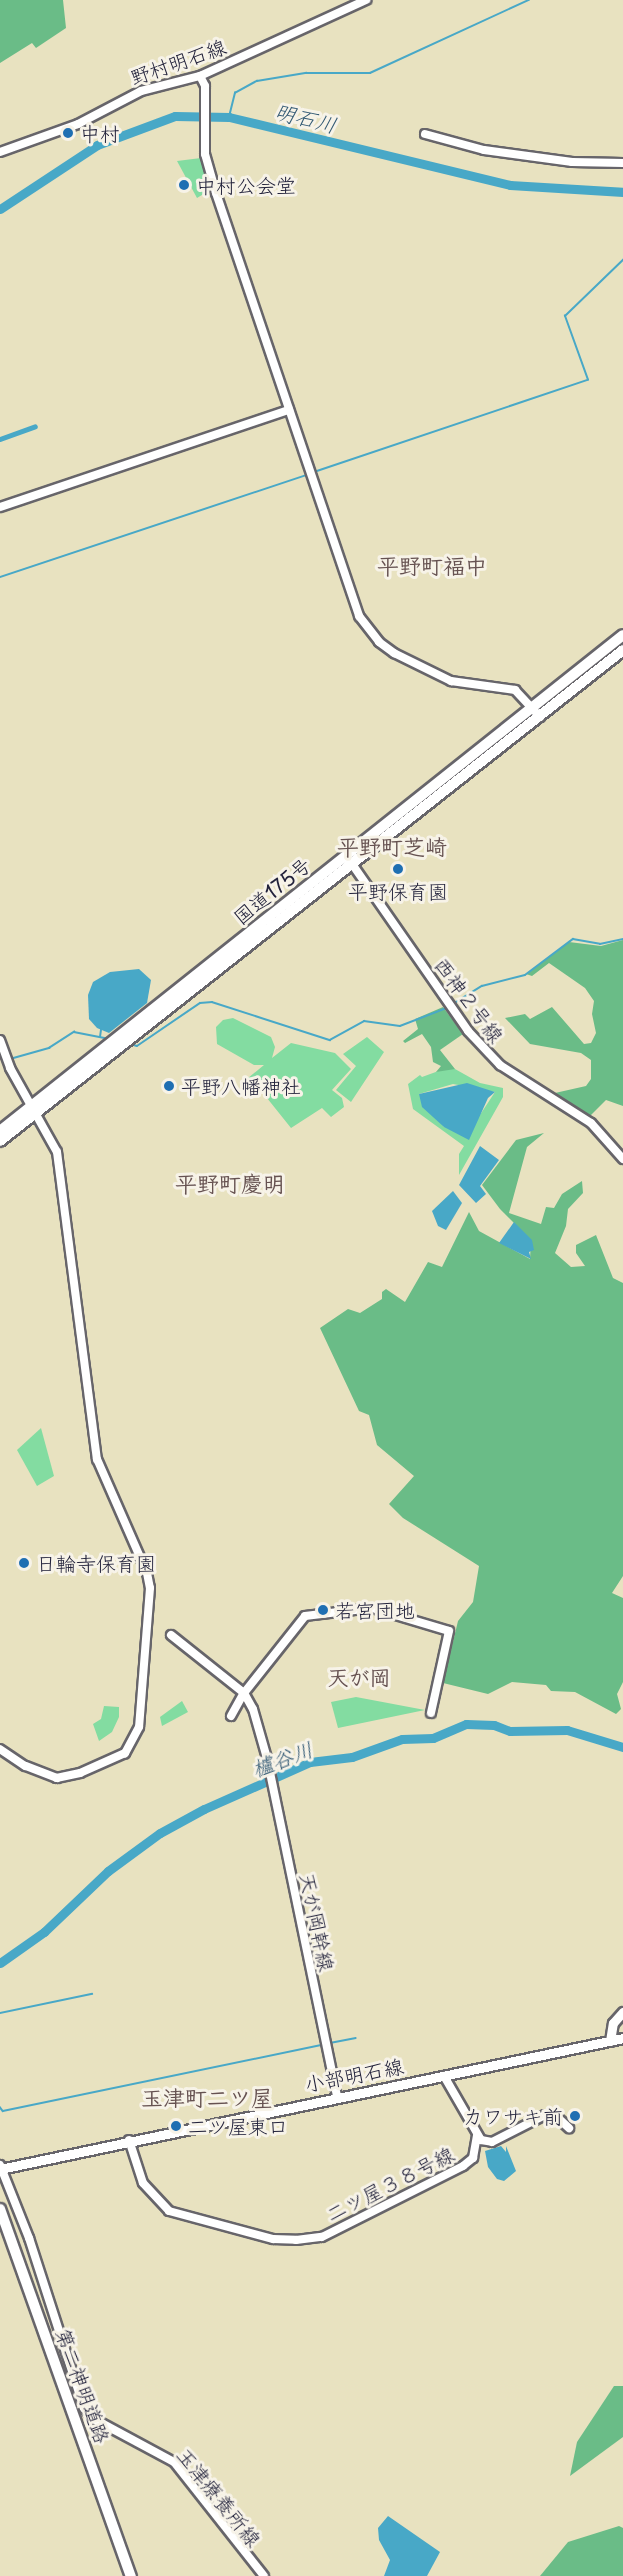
<!DOCTYPE html>
<meta charset="utf-8">
<style>
body{margin:0}
#map{position:relative;width:623px;height:2576px;overflow:hidden;background:#e8e2c0;font-family:"Playpen Sans","Klee One",sans-serif}
div>[style]{position:absolute}
[style*='--x']{left:calc(var(--x)*1px);top:calc(var(--y)*1px);width:calc(var(--w)*1px);rotate:calc(var(--a)*1deg)}
.green>*{inset:0;background:#83dca1}
.forest>*{inset:0;background:#6abc87}
.water>*{inset:0;background:#48a8c7}
.stream>*{height:1.5px;margin:-0.75px;padding:0 0.75px;transform-origin:0.75px;border-radius:0.75px;background:#48a8c7}
.canal>*{height:5px;margin:-2.5px;padding:0 2.5px;transform-origin:2.5px;border-radius:2.5px;background:#48a8c7}
.river>*{height:9px;margin:-4.5px;padding:0 4.5px;transform-origin:4.5px;border-radius:4.5px;background:#48a8c7}
.roads{filter:drop-shadow(2px 0 #67656a) drop-shadow(-2px 0 #67656a) drop-shadow(0 2px #67656a) drop-shadow(0 -2px #67656a)}
.secondary>*{height:8px;margin:-4px;padding:0 4px;transform-origin:4px;border-radius:4px;background:#fff}
.primary>*{height:9px;margin:-4.5px;padding:0 4.5px;transform-origin:4.5px;border-radius:4.5px;background:#fff}
.highway>*{height:10px;margin:-5px;padding:0 5px;transform-origin:5px;border-radius:5px;background:#fff}
.dots>*{width:16px;height:16px;translate:-50% -50%;box-sizing:border-box;border:3px solid #f7f3e8;border-radius:50%}
span{translate:-50% -50%;white-space:nowrap;text-align:center;line-height:1.15;-webkit-text-stroke:6px #f7f3e8;paint-order:stroke}
.street-label{font-size:20px;color:#22223b}
.poi-label{font-size:20px;color:#22223b}
.left{translate:0 -50%;text-align:left}
.right{translate:-100% -50%;text-align:right}
.water-label{font-size:21px;color:#315873;font-style:italic}
.neighbourhood-label{font-size:21px;color:#665251;font-weight:700}
.quarter-label{font-size:22px;color:#665251;font-weight:700}
</style>
<div id="map">
<div class="green">
<div style="clip-path:polygon(201px 158px,210px 190px,197px 198px,177px 161px)"></div>
<div style="clip-path:polygon(233px 1018px,271px 1037px,275px 1047px,272px 1058px,291px 1043px,335px 1053px,351px 1069px,332px 1090px,342px 1098px,344px 1107px,331px 1117px,322px 1108px,291px 1128px,267px 1098px,271px 1090px,248px 1078px,264px 1065px,254px 1065px,217px 1044px,216px 1027px,223px 1020px)"></div>
<div style="clip-path:polygon(367px 1037px,384px 1052px,351px 1102px,336px 1090px,356px 1066px,343px 1054px)"></div>
<div style="clip-path:polygon(evenodd,444px 1069px,455px 1069px,480px 1083px,503px 1088px,503px 1097px,459px 1175px,459px 1154px,464px 1146px,413px 1109px,408px 1084px,420px 1075px,422px 1077px,444px 1069px,453px 1084px,495px 1092px,472px 1127px,444px 1127px,419px 1094px,453px 1084px)"></div>
<div style="clip-path:polygon(41px 1428px,54px 1476px,37px 1486px,17px 1450px)"></div>
<div style="clip-path:polygon(356px 1697px,425px 1710px,338px 1728px,331px 1702px)"></div>
<div style="clip-path:polygon(182px 1701px,188px 1712px,162px 1726px,160px 1717px)"></div>
<div style="clip-path:polygon(104px 1706px,119px 1707px,119px 1717px,112px 1732px,99px 1741px,93px 1724px,101px 1719px)"></div>
</div>
<div class="forest">
<div style="clip-path:polygon(0 0,63px 0,66px 28px,36px 48px,32px 43px,0 63px)"></div>
<div style="clip-path:polygon(623px 940px,623px 1106px,606px 1100px,589px 1117px,555px 1093px,586px 1086px,591px 1079px,591px 1060px,581px 1053px,530px 1044px,505px 1018px,525px 1014px,530px 1019px,552px 1007px,584px 1044px,591px 1043px,596px 1033px,592px 1014px,594px 1001px,585px 988px,549px 963px,532px 976px,526px 974px,569px 942px,601px 946px)"></div>
<div style="clip-path:polygon(443px 1007px,463px 1034px,440px 1050px,455px 1069px,436px 1072px,441px 1066px,433px 1062px,431px 1047px,422px 1034px,405px 1043px,403px 1041px,418px 1029px,415px 1019px)"></div>
<div style="clip-path:polygon(544px 1133px,527px 1147px,509px 1213px,541px 1224px,546px 1207px,554px 1208px,562px 1194px,582px 1181px,583px 1193px,568px 1209px,566px 1226px,555px 1253px,571px 1267px,585px 1266px,576px 1253px,576px 1245px,596px 1235px,613px 1278px,623px 1283px,623px 1576px,612px 1593px,623px 1598px,623px 1682px,617px 1694px,621px 1709px,616px 1714px,575px 1692px,551px 1691px,546px 1685px,512px 1682px,488px 1694px,443px 1683px,458px 1621px,473px 1602px,479px 1566px,403px 1518px,389px 1504px,414px 1476px,377px 1445px,369px 1415px,359px 1411px,320px 1328px,348px 1309px,360px 1313px,382px 1299px,382px 1292px,386px 1289px,405px 1302px,428px 1262px,442px 1267px,469px 1212px,479px 1231px,530px 1259px,531px 1240px,500px 1209px,482px 1185px,516px 1140px)"></div>
<div style="clip-path:polygon(614px 2386px,623px 2386px,623px 2437px,570px 2476px,577px 2442px)"></div>
<div style="clip-path:polygon(619px 2526px,623px 2528px,623px 2576px,540px 2576px,568px 2542px)"></div>
</div>
<div class="water">
<div style="clip-path:polygon(139px 969px,151px 980px,147px 1003px,109px 1033px,97px 1028px,89px 1019px,88px 995px,93px 982px,110px 972px)"></div>
<div style="clip-path:polygon(467px 1083px,495px 1092px,488px 1098px,469px 1140px,444px 1127px,422px 1107px,419px 1094px)"></div>
<div style="clip-path:polygon(480px 1146px,499px 1160px,480px 1186px,486px 1194px,476px 1203px,459px 1185px)"></div>
<div style="clip-path:polygon(453px 1191px,462px 1203px,446px 1230px,438px 1226px,432px 1211px)"></div>
<div style="clip-path:polygon(514px 1222px,532px 1240px,534px 1250px,529px 1252px,531px 1259px,499px 1243px)"></div>
<div style="clip-path:polygon(501px 2146px,506px 2152px,506px 2146px,516px 2171px,504px 2181px,497px 2179px,488px 2167px,485px 2151px)"></div>
<div style="clip-path:polygon(388px 2516px,440px 2552px,427px 2576px,384px 2576px,390px 2560px,379px 2540px,378px 2528px)"></div>
</div>
<div class="stream">
<div style="--x:229;--y:117;--w:25;--a:-76"></div>
<div style="--x:235;--y:93;--w:25;--a:-29"></div>
<div style="--x:257;--y:81;--w:50;--a:-9.3"></div>
<div style="--x:306;--y:73;--w:64;--a:0"></div>
<div style="--x:370;--y:73;--w:175;--a:-24.7"></div>
<div style="--x:314;--y:472;--w:289;--a:-18.6"></div>
<div style="--x:588;--y:380;--w:68;--a:-109.8"></div>
<div style="--x:565;--y:316;--w:81;--a:-44"></div>
<div style="--x:0;--y:577;--w:323;--a:-18.4"></div>
<div style="--x:453;--y:1004;--w:34;--a:-32"></div>
<div style="--x:482;--y:986;--w:44;--a:-14.3"></div>
<div style="--x:525;--y:975;--w:60;--a:-36.9"></div>
<div style="--x:573;--y:939;--w:27;--a:10"></div>
<div style="--x:600;--y:944;--w:24;--a:-12"></div>
<div style="--x:100;--y:1037;--w:7;--a:-82"></div>
<div style="--x:131;--y:1044;--w:6;--a:18"></div>
<div style="--x:137;--y:1046;--w:76;--a:-34.3"></div>
<div style="--x:200;--y:1003;--w:12;--a:-5"></div>
<div style="--x:212;--y:1002;--w:124;--a:17.9"></div>
<div style="--x:330;--y:1040;--w:39;--a:-29"></div>
<div style="--x:364;--y:1021;--w:36;--a:8"></div>
<div style="--x:400;--y:1026;--w:50;--a:-21"></div>
<div style="--x:10;--y:1059;--w:41;--a:-15.8"></div>
<div style="--x:49;--y:1048;--w:30;--a:-33"></div>
<div style="--x:74;--y:1032;--w:36;--a:11"></div>
<div style="--x:0;--y:2013;--w:94;--a:-11.7"></div>
<div style="--x:330;--y:2043;--w:26;--a:-11"></div>
<div style="--x:0;--y:2107;--w:5;--a:53"></div>
<div style="--x:3;--y:2111;--w:327;--a:-11.7"></div>
</div>
<div class="canal">
<div style="--x:0;--y:439;--w:37;--a:-20"></div>
</div>
<div class="river">
<div style="--x:0;--y:209;--w:116;--a:-33.4"></div>
<div style="--x:97;--y:145;--w:83;--a:-20.4"></div>
<div style="--x:175;--y:116;--w:54;--a:1.1"></div>
<div style="--x:229;--y:117;--w:289;--a:13.6"></div>
<div style="--x:510;--y:185;--w:113;--a:3.5"></div>
<div style="--x:0;--y:1963;--w:54;--a:-35.2"></div>
<div style="--x:44;--y:1932;--w:88;--a:-43.6"></div>
<div style="--x:108;--y:1871;--w:64;--a:-36.2"></div>
<div style="--x:160;--y:1833;--w:50;--a:-28.6"></div>
<div style="--x:204;--y:1809;--w:116;--a:-23.9"></div>
<div style="--x:310;--y:1762;--w:42;--a:-6.8"></div>
<div style="--x:352;--y:1757;--w:53;--a:-19.8"></div>
<div style="--x:402;--y:1739;--w:31;--a:-2"></div>
<div style="--x:433;--y:1738;--w:36;--a:-23"></div>
<div style="--x:466;--y:1724;--w:28;--a:2"></div>
<div style="--x:494;--y:1725;--w:17;--a:21"></div>
<div style="--x:510;--y:1731;--w:57;--a:-1"></div>
<div style="--x:567;--y:1730;--w:59;--a:16.9"></div>
</div>
<div class="roads">
<div class="secondary">
<div style="--x:200;--y:76;--w:11;--a:63"></div>
<div style="--x:205;--y:86;--w:68;--a:90"></div>
<div style="--x:205;--y:154;--w:41;--a:74.2"></div>
<div style="--x:216;--y:193;--w:447;--a:71.3"></div>
<div style="--x:359;--y:616;--w:33;--a:52"></div>
<div style="--x:379;--y:642;--w:19;--a:36"></div>
<div style="--x:394;--y:653;--w:64;--a:26.2"></div>
<div style="--x:451;--y:681;--w:65;--a:8"></div>
<div style="--x:515;--y:690;--w:37;--a:47"></div>
<div style="--x:425;--y:134;--w:61;--a:15.2"></div>
<div style="--x:484;--y:150;--w:89;--a:7.8"></div>
<div style="--x:572;--y:162;--w:51;--a:1.1"></div>
<div style="--x:0;--y:152;--w:83;--a:-19.7"></div>
<div style="--x:78;--y:124;--w:71;--a:-27.6"></div>
<div style="--x:141;--y:91;--w:61;--a:-14.3"></div>
<div style="--x:200;--y:76;--w:183;--a:-24.6"></div>
<div style="--x:0;--y:507;--w:305;--a:-18.6"></div>
<div style="--x:350;--y:861;--w:207;--a:55.2"></div>
<div style="--x:468;--y:1031;--w:47;--a:46.7"></div>
<div style="--x:500;--y:1065;--w:108;--a:32.5"></div>
<div style="--x:591;--y:1123;--w:48;--a:48.4"></div>
<div style="--x:0;--y:1040;--w:30;--a:70"></div>
<div style="--x:10;--y:1068;--w:96;--a:60.8"></div>
<div style="--x:57;--y:1152;--w:310;--a:82.6"></div>
<div style="--x:97;--y:1459;--w:124;--a:66.3"></div>
<div style="--x:147;--y:1573;--w:15;--a:79"></div>
<div style="--x:150;--y:1588;--w:139;--a:94.5"></div>
<div style="--x:139;--y:1727;--w:30;--a:118"></div>
<div style="--x:125;--y:1753;--w:49;--a:156"></div>
<div style="--x:80;--y:1773;--w:24;--a:168"></div>
<div style="--x:57;--y:1778;--w:34;--a:-159"></div>
<div style="--x:25;--y:1766;--w:30;--a:-146"></div>
<div style="--x:171;--y:1635;--w:93;--a:38.5"></div>
<div style="--x:244;--y:1693;--w:18;--a:61"></div>
<div style="--x:253;--y:1709;--w:51;--a:74.1"></div>
<div style="--x:267;--y:1758;--w:346;--a:78.3"></div>
<div style="--x:231;--y:1716;--w:26;--a:-61"></div>
<div style="--x:244;--y:1693;--w:98;--a:-51.6"></div>
<div style="--x:305;--y:1616;--w:67;--a:-6.8"></div>
<div style="--x:372;--y:1608;--w:80;--a:16.6"></div>
<div style="--x:449;--y:1631;--w:84;--a:102.4"></div>
<div style="--x:444;--y:2076;--w:74;--a:60"></div>
<div style="--x:481;--y:2140;--w:11;--a:10"></div>
<div style="--x:492;--y:2142;--w:59;--a:-27"></div>
<div style="--x:545;--y:2115;--w:11;--a:5"></div>
<div style="--x:556;--y:2116;--w:18;--a:43"></div>
<div style="--x:129;--y:2140;--w:45;--a:72"></div>
<div style="--x:143;--y:2183;--w:38;--a:47"></div>
<div style="--x:169;--y:2211;--w:108;--a:15.1"></div>
<div style="--x:273;--y:2239;--w:23;--a:2"></div>
<div style="--x:296;--y:2240;--w:26;--a:-7"></div>
<div style="--x:322;--y:2237;--w:158;--a:-26.7"></div>
<div style="--x:463;--y:2166;--w:13;--a:-39"></div>
<div style="--x:473;--y:2158;--w:23;--a:-80"></div>
<div style="--x:0;--y:2165;--w:79;--a:68.3"></div>
<div style="--x:29;--y:2238;--w:179;--a:72.1"></div>
<div style="--x:84;--y:2408;--w:15;--a:48"></div>
<div style="--x:94;--y:2419;--w:91;--a:28.3"></div>
<div style="--x:174;--y:2462;--w:145;--a:51.7"></div>
</div>
<div class="primary">
<div style="--x:610;--y:2041;--w:18;--a:-81"></div>
<div style="--x:613;--y:2023;--w:15;--a:-48"></div>
<div style="--x:0;--y:2169;--w:637;--a:-11.87"></div>
</div>
<div class="highway">
<div style="--x:0;--y:1131;--w:796;--a:-38.52"></div>
<div style="--x:0;--y:1141;--w:793;--a:-38.24"></div>
<div style="--x:0;--y:2209;--w:390;--a:70.4"></div>
</div>
</div>
<div class="dots">
<div style="left:68px;top:133px;background:#1f6fb2"></div>
<div style="left:184px;top:185px;background:#1f6fb2"></div>
<div style="left:398px;top:869px;background:#1f6fb2"></div>
<div style="left:169px;top:1086px;background:#1f6fb2"></div>
<div style="left:24px;top:1563px;background:#1f6fb2"></div>
<div style="left:323px;top:1610px;background:#1f6fb2"></div>
<div style="left:575px;top:2116px;background:#1f6fb2"></div>
<div style="left:176px;top:2126px;background:#1f6fb2"></div>
</div>
<div class="street-label">
<span style="left:178px;top:62px;rotate:-19deg">野村明石線</span>
<span style="left:272px;top:891px;rotate:-39deg">国道175号</span>
<span style="left:469px;top:1000px;rotate:53deg">西神２号線</span>
<span style="left:317px;top:1922px;rotate:78deg">天が岡幹線</span>
<span style="left:354px;top:2075px;rotate:-11deg">小部明石線</span>
<span style="left:390px;top:2184px;rotate:-27deg">二ツ屋３８号線</span>
<span style="left:83px;top:2386px;rotate:70deg">第二神明道路</span>
<span style="left:219px;top:2497px;rotate:51deg">玉津療養所線</span>
</div>
<div class="poi-label">
<span class="left" style="left:80px;top:133px">中村</span>
<span class="left" style="left:196px;top:185px">中村公会堂</span>
<span style="left:398px;top:891px">平野保育園</span>
<span class="left" style="left:181px;top:1086px">平野八幡神社</span>
<span class="left" style="left:36px;top:1563px">日輪寺保育園</span>
<span class="left" style="left:335px;top:1610px">若宮団地</span>
<span class="right" style="left:563px;top:2116px">カワサキ前</span>
<span class="left" style="left:188px;top:2126px">二ツ屋東口</span>
</div>
<div class="water-label">
<span style="left:306px;top:117px;rotate:14deg">明石川</span>
<span style="left:282px;top:1758px;rotate:-20deg">櫨谷川</span>
</div>
<div class="neighbourhood-label">
<span style="left:359px;top:1676px">天が岡</span>
</div>
<div class="quarter-label">
<span style="left:432px;top:565px">平野町福中</span>
<span style="left:392px;top:846px">平野町芝崎</span>
<span style="left:230px;top:1183px">平野町慶明</span>
<span style="left:207px;top:2097px">玉津町二ツ屋</span>
</div>
</div>
